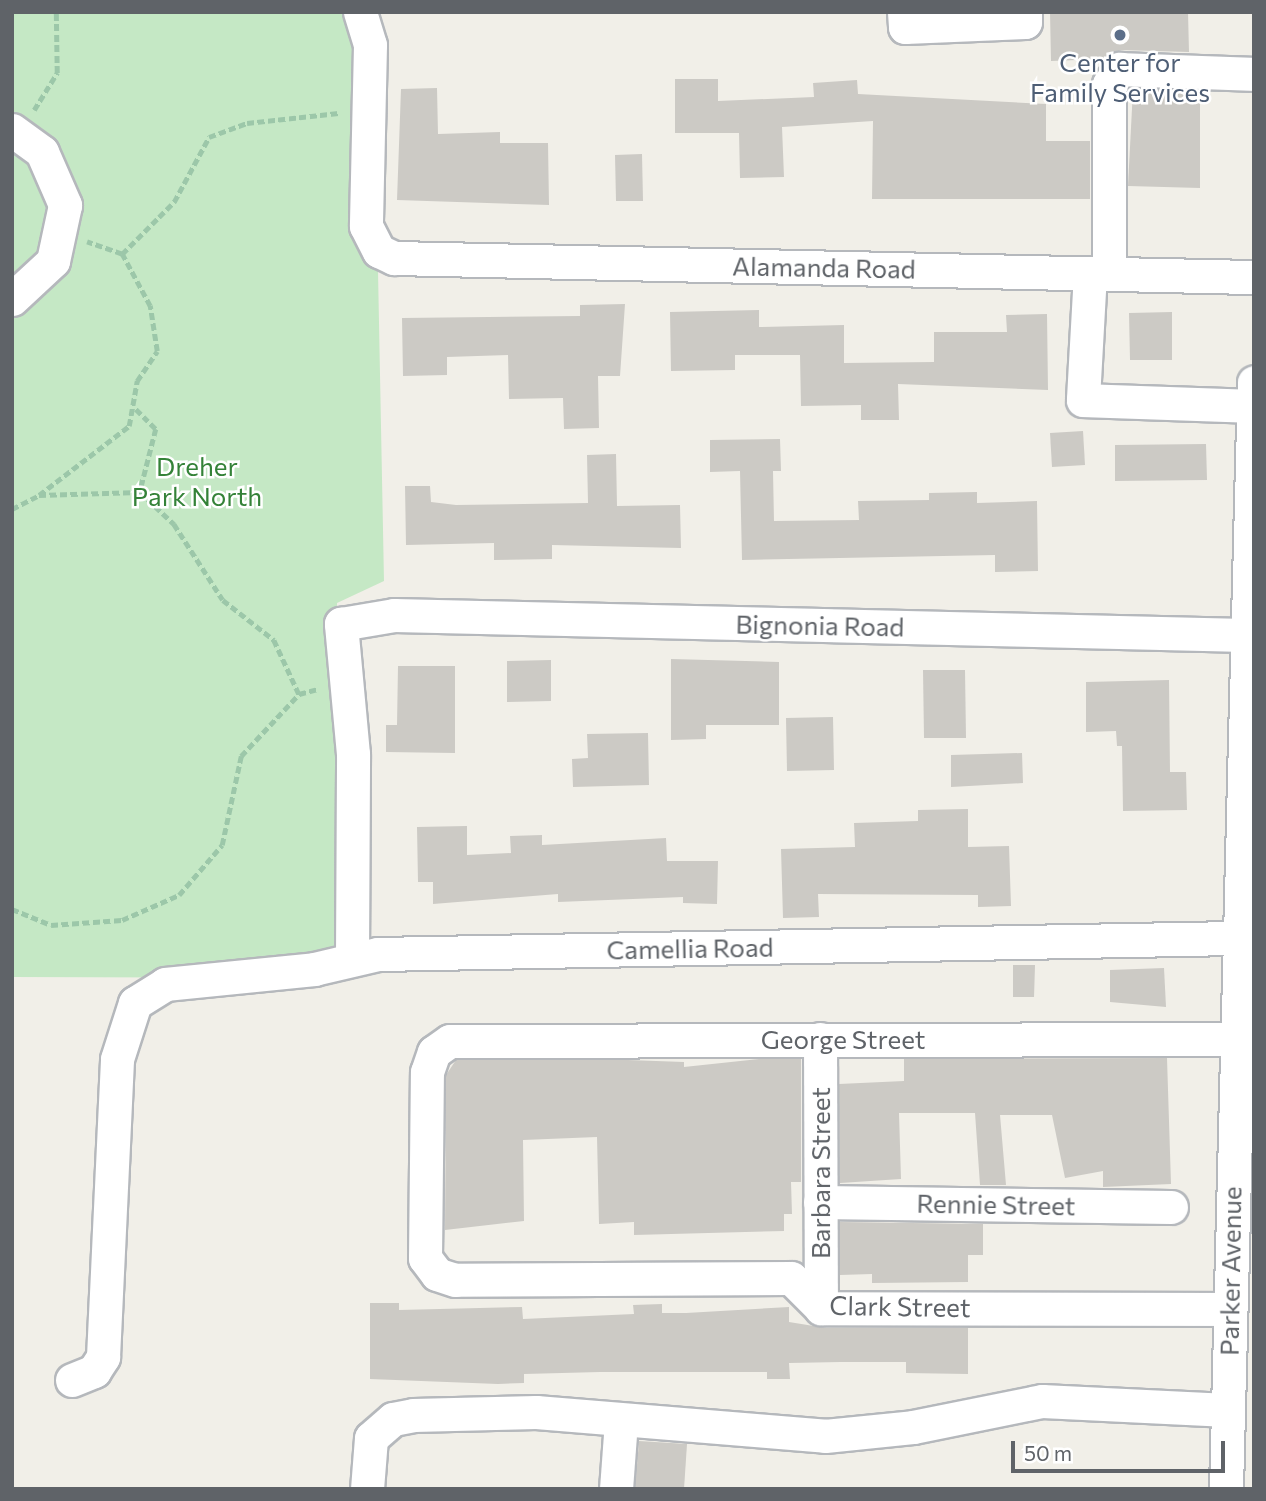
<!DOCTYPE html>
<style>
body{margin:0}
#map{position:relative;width:1266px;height:1501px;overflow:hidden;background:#f1efe8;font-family:Commissioner,sans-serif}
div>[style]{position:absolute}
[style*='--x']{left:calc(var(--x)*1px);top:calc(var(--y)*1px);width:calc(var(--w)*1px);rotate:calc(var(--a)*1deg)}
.green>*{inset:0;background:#c5e8c5}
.building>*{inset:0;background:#cccac5}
.path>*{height:4.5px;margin-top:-2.25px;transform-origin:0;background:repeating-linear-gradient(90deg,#9cc7a9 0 7px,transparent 0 10.5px)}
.roads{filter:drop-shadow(2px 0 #b5b8bc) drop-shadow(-2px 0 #b5b8bc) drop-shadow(0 2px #b5b8bc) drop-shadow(0 -2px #b5b8bc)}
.minor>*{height:33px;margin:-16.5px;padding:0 16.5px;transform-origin:16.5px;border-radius:16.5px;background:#fff}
.dots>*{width:19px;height:19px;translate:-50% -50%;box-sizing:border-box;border:4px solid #fff;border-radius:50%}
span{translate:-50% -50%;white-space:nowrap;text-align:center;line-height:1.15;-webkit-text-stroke:5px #fff;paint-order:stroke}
.service-label{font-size:26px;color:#4e5e75}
.street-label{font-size:26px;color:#5f6368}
.park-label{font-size:26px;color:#348238}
.frame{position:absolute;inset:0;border:14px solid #5f6368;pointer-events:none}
.scale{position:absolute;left:1011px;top:1441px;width:214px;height:32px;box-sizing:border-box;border:4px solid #5f6368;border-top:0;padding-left:9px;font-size:21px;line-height:24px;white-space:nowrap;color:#5f6368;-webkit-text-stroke:5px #fff;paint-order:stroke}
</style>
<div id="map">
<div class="green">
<div style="clip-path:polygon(12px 12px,373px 12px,384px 581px,337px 603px,334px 978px,12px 977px)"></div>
</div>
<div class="building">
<div style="clip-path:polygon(1050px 12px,1188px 12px,1189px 52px,1121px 50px,1103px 59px,1051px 61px)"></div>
<div style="clip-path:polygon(675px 79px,718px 79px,718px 101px,814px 97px,813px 83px,857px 80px,858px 94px,1046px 104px,1046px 141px,1090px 141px,1090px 199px,872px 199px,873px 121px,782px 127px,784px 177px,740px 178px,739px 133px,675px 133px)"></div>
<div style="clip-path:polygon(437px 88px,438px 134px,500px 132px,500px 143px,548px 143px,549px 205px,397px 200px,401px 89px)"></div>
<div style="clip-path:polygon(1133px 89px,1200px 91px,1200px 188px,1128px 186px)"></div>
<div style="clip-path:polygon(642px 154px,643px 201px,616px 201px,615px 155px)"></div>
<div style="clip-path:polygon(625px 304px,620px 376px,598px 376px,599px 428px,564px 429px,563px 398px,509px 399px,508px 355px,447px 357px,447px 375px,403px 376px,402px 318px,580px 316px,580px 305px)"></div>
<div style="clip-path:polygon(759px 310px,759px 327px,844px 325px,844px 363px,934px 362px,934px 332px,1007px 332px,1006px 315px,1047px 314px,1048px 390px,898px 384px,899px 420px,861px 420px,861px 405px,801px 406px,800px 355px,735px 355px,735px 370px,671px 371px,670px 312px)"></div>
<div style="clip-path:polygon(1172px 312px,1172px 360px,1130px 360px,1129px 313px)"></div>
<div style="clip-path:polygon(1083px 431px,1085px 465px,1052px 467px,1050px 433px)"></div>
<div style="clip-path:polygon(780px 439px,781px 471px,773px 471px,774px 521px,859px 520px,858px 501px,929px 500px,929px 493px,977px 492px,977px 503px,1037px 501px,1038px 571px,995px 572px,995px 555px,742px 560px,740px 471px,710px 472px,710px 440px)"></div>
<div style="clip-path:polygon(1206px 444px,1207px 480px,1115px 481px,1115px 445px)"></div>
<div style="clip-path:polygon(616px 454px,617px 506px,680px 505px,681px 548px,552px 545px,552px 559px,494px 560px,494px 543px,406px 545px,405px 486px,430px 486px,431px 502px,456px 505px,588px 503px,587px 455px)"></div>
<div style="clip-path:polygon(671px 659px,779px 662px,779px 725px,706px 725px,706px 739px,671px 740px)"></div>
<div style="clip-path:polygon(551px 660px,551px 701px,507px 702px,507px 661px)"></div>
<div style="clip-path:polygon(398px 666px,455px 666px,455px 753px,386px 752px,386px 725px,397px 725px)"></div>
<div style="clip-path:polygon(923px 670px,965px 670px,966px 738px,924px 738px)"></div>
<div style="clip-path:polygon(1169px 680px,1170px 772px,1186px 772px,1187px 810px,1123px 811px,1122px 746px,1117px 746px,1116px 731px,1086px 732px,1086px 682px)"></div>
<div style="clip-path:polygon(833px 717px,834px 770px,787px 771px,786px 718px)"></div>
<div style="clip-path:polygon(648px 733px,649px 785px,573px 787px,572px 759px,588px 758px,587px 734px)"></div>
<div style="clip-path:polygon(1022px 753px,1023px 783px,951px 787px,951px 755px)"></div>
<div style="clip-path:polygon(968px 809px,968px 847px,1009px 846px,1011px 906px,978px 907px,978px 895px,818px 894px,819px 917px,783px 918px,781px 849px,855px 847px,854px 823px,918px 821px,918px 810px)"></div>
<div style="clip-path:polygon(467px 826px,467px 855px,511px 853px,510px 836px,542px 835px,542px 845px,666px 838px,667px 861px,718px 861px,717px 904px,683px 903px,683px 897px,558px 902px,558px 894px,433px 904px,433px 882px,418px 882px,417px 827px)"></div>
<div style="clip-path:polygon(1013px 965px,1035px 965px,1034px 997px,1013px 997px)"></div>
<div style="clip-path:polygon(1164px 968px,1166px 1007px,1110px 1002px,1110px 970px)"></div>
<div style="clip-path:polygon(1167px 1058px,1171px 1184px,1103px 1187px,1103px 1171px,1065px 1178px,1052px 1115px,1000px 1115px,1006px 1185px,980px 1185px,975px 1113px,899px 1113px,901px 1179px,840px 1183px,839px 1084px,904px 1081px,904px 1059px)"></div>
<div style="clip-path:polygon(759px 1059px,801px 1059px,801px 1182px,791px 1182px,792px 1214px,784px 1214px,784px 1231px,634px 1235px,634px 1222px,599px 1224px,597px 1137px,523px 1140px,524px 1221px,445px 1230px,446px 1075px,456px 1060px,628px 1060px,684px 1062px,684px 1067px)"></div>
<div style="clip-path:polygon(840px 1222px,983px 1224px,983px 1255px,968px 1255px,968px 1282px,872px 1283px,872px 1274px,840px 1275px)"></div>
<div style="clip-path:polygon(370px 1303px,399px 1303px,399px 1310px,522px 1307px,523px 1319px,634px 1314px,633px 1305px,662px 1304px,662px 1313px,686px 1313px,789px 1307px,789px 1322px,826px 1328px,968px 1328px,968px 1374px,906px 1373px,906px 1362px,841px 1362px,789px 1363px,790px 1379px,767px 1379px,767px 1372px,600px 1372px,524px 1374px,524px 1383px,498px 1384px,370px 1379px)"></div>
<div style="clip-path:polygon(639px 1441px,687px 1444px,684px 1489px,635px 1489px)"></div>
</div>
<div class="path">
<div style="--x:34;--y:110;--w:44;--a:-58.1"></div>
<div style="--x:57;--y:73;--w:61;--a:-90.9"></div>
<div style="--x:122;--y:254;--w:74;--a:-45"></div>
<div style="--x:174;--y:202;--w:74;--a:-61.7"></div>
<div style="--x:209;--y:137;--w:40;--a:-20.2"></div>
<div style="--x:247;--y:123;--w:92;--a:-6.3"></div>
<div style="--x:136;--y:409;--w:28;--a:45"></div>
<div style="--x:156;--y:429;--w:65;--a:104.3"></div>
<div style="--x:39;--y:495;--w:113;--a:-37.5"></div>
<div style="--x:129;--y:426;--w:46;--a:-79.9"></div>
<div style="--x:137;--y:381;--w:36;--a:-56"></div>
<div style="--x:157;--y:351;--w:46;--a:-98.8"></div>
<div style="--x:150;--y:306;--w:59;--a:-118.3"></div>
<div style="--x:122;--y:254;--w:37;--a:-161"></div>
<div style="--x:12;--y:509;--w:30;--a:-27"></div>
<div style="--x:39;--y:495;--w:101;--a:-1.7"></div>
<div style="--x:140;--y:492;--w:47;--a:43.3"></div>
<div style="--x:174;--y:524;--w:90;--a:57.2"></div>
<div style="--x:223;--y:600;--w:65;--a:38.1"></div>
<div style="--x:274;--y:640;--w:60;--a:65.2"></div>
<div style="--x:299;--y:694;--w:20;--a:-15"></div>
<div style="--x:12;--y:909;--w:42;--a:22.3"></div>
<div style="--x:51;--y:925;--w:71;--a:-4"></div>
<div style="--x:122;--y:920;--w:62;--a:-23.7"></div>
<div style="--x:179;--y:895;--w:66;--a:-49.3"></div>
<div style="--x:222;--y:845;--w:91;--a:-77.9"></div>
<div style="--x:241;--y:756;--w:85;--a:-46.9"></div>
</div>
<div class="roads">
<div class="minor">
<div style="--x:360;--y:12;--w:34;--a:73"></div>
<div style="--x:370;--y:45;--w:181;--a:91.3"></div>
<div style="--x:366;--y:226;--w:28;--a:63"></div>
<div style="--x:379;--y:251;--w:17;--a:25"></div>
<div style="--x:394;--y:258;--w:860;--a:1.27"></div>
<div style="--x:904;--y:12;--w:15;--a:86"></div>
<div style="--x:905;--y:27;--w:120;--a:-2.4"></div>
<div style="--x:1025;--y:22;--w:10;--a:-90"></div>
<div style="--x:12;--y:130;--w:37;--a:36"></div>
<div style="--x:42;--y:152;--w:58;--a:66.5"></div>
<div style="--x:65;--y:205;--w:57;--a:102.1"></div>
<div style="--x:53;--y:261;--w:56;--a:137.2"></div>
<div style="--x:1090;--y:273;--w:127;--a:93.2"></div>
<div style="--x:1083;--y:400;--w:170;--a:2"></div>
<div style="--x:1109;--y:274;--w:190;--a:-90"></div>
<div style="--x:1109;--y:84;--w:19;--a:-54"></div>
<div style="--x:1120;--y:69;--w:134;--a:2.1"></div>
<div style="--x:352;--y:958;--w:204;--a:-89.7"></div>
<div style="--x:353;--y:754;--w:131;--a:-95.3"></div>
<div style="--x:341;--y:624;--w:54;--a:-9.6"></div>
<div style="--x:394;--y:615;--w:852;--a:1.34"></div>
<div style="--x:820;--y:1039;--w:269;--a:89.8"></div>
<div style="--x:820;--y:1202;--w:351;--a:0.8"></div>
<div style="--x:1229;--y:1309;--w:408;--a:-179.9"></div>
<div style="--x:821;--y:1308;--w:42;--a:-135"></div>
<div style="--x:791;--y:1278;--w:336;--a:179.7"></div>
<div style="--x:455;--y:1280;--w:19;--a:-162"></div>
<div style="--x:437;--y:1274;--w:20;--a:-127"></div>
<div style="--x:425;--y:1258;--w:186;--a:-89.4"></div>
<div style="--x:427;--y:1072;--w:21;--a:-71"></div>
<div style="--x:434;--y:1052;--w:19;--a:-35"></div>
<div style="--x:450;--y:1041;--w:785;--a:-0.15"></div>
<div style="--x:72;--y:1380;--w:24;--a:-22"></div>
<div style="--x:94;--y:1371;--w:17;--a:-57"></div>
<div style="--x:103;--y:1357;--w:298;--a:-87.3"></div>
<div style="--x:117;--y:1059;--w:59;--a:-72.2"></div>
<div style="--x:135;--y:1003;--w:36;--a:-32"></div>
<div style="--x:165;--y:984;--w:150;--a:-5.7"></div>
<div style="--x:314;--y:969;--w:66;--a:-13.2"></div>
<div style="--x:378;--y:954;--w:860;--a:-1.07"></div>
<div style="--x:367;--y:1489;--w:51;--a:-85.5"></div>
<div style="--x:371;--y:1438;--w:29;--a:-41"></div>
<div style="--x:393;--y:1419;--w:20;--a:-11"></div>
<div style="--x:413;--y:1415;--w:123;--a:-1.4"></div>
<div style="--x:536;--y:1412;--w:290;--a:4.7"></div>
<div style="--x:825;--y:1436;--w:88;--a:-5.8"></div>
<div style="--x:913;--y:1427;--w:132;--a:-11.4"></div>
<div style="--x:1042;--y:1401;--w:186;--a:2.8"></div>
<div style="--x:616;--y:1489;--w:68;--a:-85.8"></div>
<div style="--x:1226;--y:1489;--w:1107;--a:-88.55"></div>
</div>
</div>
<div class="dots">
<div style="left:1120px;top:35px;background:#5c6f8a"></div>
</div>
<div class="service-label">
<span style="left:1120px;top:77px">Center for<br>Family Services</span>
</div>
<div class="street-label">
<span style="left:824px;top:267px;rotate:1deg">Alamanda Road</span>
<span style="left:820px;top:625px;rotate:1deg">Bignonia Road</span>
<span style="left:690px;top:948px;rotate:-1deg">Camellia Road</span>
<span style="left:843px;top:1039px">George Street</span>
<span style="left:820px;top:1173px;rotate:-90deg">Barbara Street</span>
<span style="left:996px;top:1204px;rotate:1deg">Rennie Street</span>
<span style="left:1230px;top:1271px;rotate:-89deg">Parker Avenue</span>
<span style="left:900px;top:1306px;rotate:1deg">Clark Street</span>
</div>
<div class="park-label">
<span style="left:197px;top:481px">Dreher<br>Park North</span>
</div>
<div class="frame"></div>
<div class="scale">50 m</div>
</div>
